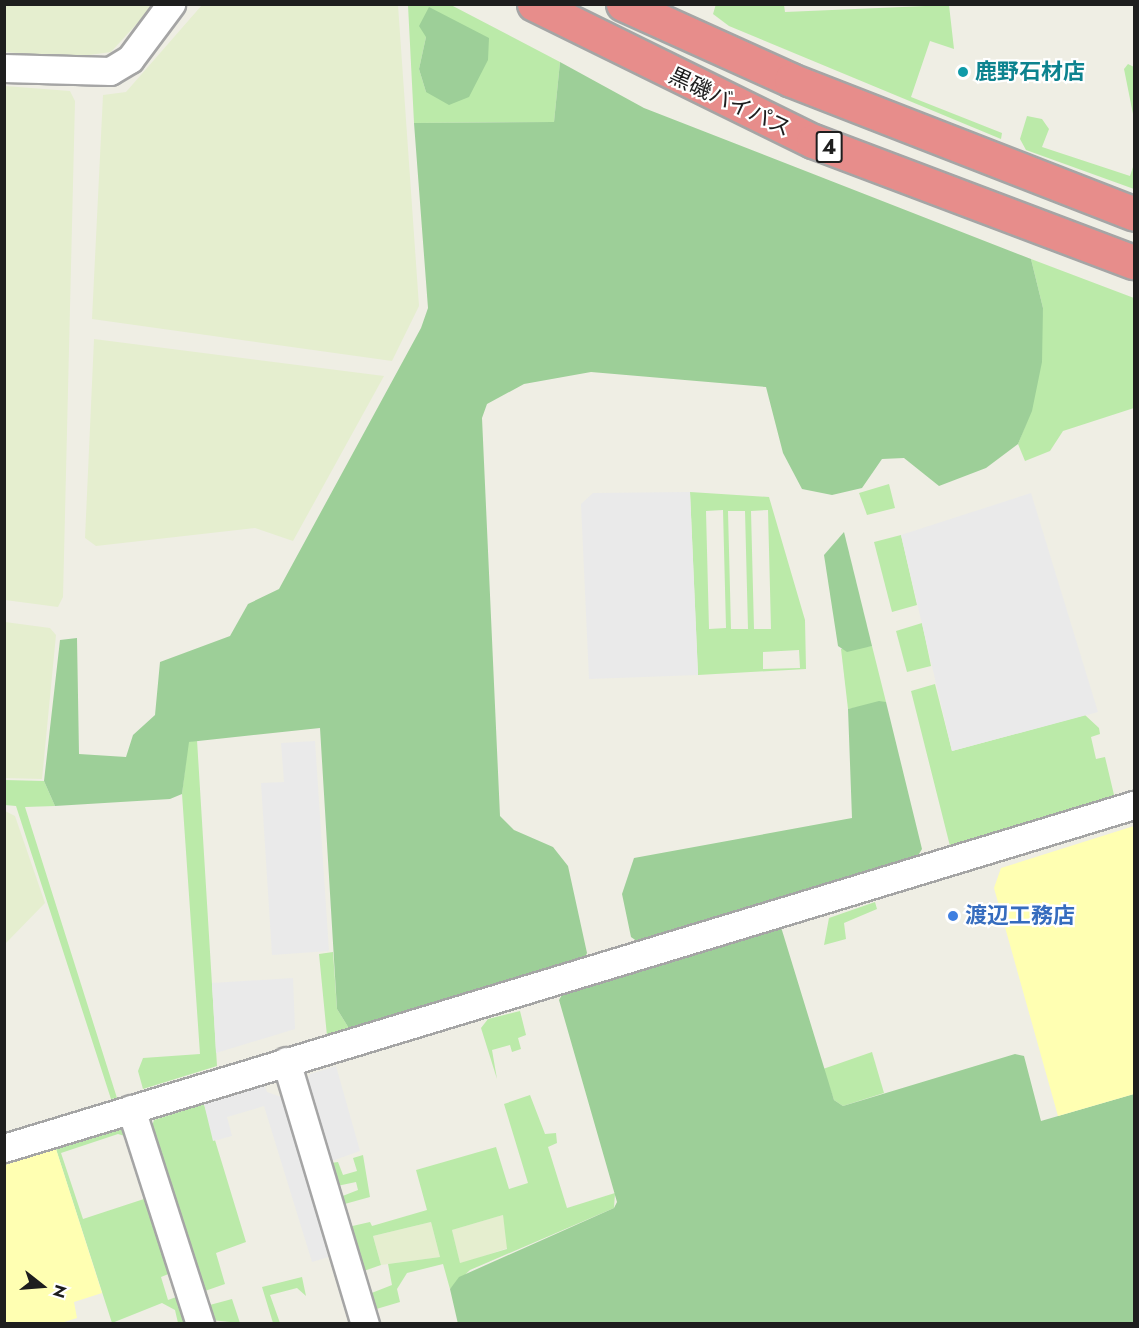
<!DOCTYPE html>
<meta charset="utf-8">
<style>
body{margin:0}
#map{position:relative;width:1139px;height:1328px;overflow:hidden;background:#efeee4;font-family:Jost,"Noto Sans JP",sans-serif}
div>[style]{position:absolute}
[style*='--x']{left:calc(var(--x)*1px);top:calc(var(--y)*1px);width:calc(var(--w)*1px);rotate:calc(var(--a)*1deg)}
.farmland>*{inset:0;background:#e5eecf}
.grass>*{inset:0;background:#bbeaa9}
.forest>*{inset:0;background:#9dcf98}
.sand>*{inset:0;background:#ffffb2}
.parking>*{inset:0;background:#eaeaea}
.roads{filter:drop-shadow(2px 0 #a5a5a5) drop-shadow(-2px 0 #a5a5a5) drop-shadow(0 2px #a5a5a5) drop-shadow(0 -2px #a5a5a5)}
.minor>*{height:27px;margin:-13.5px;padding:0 13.5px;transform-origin:13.5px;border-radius:13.5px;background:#fff}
.highway>*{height:33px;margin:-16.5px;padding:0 16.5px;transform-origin:16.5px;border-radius:16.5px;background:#e78d8b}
.dots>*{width:16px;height:16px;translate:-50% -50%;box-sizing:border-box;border:3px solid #fff;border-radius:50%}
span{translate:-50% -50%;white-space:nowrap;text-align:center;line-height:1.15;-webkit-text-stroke:4.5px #fff;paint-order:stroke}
.shield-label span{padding:2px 4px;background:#fff;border:2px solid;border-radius:4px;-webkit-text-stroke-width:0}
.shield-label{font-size:21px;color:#1e1e1e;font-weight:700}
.culture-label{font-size:22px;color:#0d838f;font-weight:700}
.left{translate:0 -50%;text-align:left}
.street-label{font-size:22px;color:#1e1e1e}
.shop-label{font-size:22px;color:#366cbe;font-weight:700}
.frame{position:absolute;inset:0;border:6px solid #1e1e1e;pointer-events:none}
.north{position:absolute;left:12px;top:1256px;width:60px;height:60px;-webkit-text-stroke:4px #fff;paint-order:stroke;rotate:107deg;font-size:16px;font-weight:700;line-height:24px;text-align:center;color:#1e1e1e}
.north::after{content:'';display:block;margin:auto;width:21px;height:27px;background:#1e1e1e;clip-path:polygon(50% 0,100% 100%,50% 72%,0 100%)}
</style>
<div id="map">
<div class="farmland">
<div style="clip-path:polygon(4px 5px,154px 5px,111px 52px,68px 58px,5px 52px)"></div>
<div style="clip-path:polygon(202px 5px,398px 5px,419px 306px,392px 361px,92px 319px,103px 95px,126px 92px)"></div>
<div style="clip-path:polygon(5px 86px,70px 91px,75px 101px,63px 597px,58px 607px,5px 600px)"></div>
<div style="clip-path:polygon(94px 339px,384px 376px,293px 541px,255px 528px,96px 546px,85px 538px)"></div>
<div style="clip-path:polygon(5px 622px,50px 628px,56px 635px,42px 779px,5px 778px)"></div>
<div style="clip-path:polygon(5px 811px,15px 816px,45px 903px,5px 944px)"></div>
<div style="clip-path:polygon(503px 1215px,508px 1248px,460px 1264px,452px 1230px)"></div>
<div style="clip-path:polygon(431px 1222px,440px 1257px,381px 1265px,373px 1236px)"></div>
</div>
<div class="grass">
<div style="clip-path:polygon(716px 4px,784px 5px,785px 12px,949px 5px,954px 49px,930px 41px,911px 97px,1002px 133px,1001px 139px,729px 26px,713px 14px)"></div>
<div style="clip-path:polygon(evenodd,408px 5px,451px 5px,560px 62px,554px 122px,414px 123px,408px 5px,426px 37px,426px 92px,419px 69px,426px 37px)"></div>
<div style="clip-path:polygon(1128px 64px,1134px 67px,1134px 119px,1124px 69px)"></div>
<div style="clip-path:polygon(1027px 116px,1042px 119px,1049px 129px,1042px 147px,1130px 176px,1134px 164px,1134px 189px,1026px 150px,1020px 139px)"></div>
<div style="clip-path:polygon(1031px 259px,1134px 298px,1134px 408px,1063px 431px,1050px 451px,1025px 461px,1018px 444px,1031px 411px,1043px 308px)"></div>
<div style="clip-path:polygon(889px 484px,895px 508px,867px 515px,859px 493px)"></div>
<div style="clip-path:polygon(evenodd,690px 492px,769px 497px,805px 620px,806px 669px,698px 675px,690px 492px,723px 510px,726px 628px,709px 629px,706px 511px,723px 510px,690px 492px,768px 510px,771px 629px,754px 629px,751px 511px,768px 510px,690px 492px,728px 511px,745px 511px,748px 629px,731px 629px,728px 511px,690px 492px,799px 650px,800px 668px,763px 669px,763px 652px,799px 650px)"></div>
<div style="clip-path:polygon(901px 535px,917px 605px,892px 612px,874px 542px)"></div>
<div style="clip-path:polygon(922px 623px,931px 666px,907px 672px,896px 631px)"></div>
<div style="clip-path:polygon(872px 646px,886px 702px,848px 709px,841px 649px)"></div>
<div style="clip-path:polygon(935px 684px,952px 751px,1085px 715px,1099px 728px,1100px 734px,1091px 737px,1096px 759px,1105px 757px,1115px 799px,961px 850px,950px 846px,911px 691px)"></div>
<div style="clip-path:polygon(197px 740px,217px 1066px,143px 1089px,138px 1071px,143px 1058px,200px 1054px,182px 794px,188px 742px)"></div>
<div style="clip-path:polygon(5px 780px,44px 781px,55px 806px,25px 807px,117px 1098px,111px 1099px,16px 806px,5px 805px)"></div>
<div style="clip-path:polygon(875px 902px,877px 909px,844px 923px,846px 939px,824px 945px,829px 918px)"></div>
<div style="clip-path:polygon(333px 952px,337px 1009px,350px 1030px,327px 1036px,319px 954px)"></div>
<div style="clip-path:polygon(520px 1011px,526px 1035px,518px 1038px,521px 1049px,512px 1052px,510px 1045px,492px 1050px,497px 1079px,481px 1028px,488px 1019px)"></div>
<div style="clip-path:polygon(872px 1052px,884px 1093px,843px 1106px,834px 1100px,823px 1069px)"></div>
<div style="clip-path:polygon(evenodd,530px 1095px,545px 1134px,556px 1133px,557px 1143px,548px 1147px,567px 1208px,615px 1193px,614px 1208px,470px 1270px,450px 1289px,443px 1264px,407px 1273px,397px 1289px,400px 1302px,373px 1310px,369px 1294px,392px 1285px,388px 1264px,440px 1257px,431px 1222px,373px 1236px,381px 1265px,361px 1272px,348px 1227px,370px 1222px,372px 1226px,427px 1210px,416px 1170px,496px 1147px,509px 1189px,528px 1183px,504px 1104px,530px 1095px,503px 1215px,507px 1249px,460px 1263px,452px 1230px,503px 1215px)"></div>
<div style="clip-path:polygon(204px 1104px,246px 1242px,216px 1253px,225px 1284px,202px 1292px,150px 1132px,154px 1120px)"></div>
<div style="clip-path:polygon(121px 1129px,128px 1137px,118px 1134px,61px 1153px,83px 1219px,147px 1198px,171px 1273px,161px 1277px,168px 1300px,179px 1296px,188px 1323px,178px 1323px,175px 1310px,162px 1303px,112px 1323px,56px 1149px)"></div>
<div style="clip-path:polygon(363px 1155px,370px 1197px,341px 1205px,340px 1197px,358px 1190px,356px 1182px,337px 1186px,331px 1163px,338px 1162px,343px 1175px,357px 1171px,353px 1158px)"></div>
<div style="clip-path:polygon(302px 1277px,306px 1296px,297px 1288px,270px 1295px,280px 1323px,273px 1323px,262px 1287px)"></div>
<div style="clip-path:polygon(232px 1299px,240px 1323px,211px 1320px,206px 1306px)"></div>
</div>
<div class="forest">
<div style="clip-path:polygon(429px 7px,489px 38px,488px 60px,469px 97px,449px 105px,426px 92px,419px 69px,426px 37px,419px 26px)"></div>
<div style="clip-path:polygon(560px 62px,644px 108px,1031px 259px,1043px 308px,1042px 362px,1032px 411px,1018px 444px,986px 468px,939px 486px,904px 458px,882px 459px,862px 488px,832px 495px,802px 489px,783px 453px,766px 387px,591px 372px,524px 384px,487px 404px,482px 418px,500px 816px,514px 830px,553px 847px,568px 866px,587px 953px,582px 964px,350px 1030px,337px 1009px,320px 728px,189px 742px,182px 794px,170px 799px,55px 806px,44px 781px,60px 640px,77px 638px,79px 754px,126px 757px,133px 735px,155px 715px,160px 662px,230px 636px,248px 604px,279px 589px,421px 328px,428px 308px,414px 123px,554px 122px)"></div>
<div style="clip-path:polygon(844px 532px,872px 646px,847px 652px,838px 646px,824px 555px)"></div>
<div style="clip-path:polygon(879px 701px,886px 702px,922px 849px,914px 862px,641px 944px,631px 937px,622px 894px,634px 858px,852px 818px,848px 709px)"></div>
<div style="clip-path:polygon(769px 925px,781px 927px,834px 1100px,843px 1106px,1015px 1054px,1024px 1056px,1041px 1121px,1134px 1094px,1134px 1323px,458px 1324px,450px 1289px,459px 1277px,614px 1208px,617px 1202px,559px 1000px,563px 993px)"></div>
</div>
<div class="sand">
<div style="clip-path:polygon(1134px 826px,1134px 1094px,1058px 1116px,994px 888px,1001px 868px)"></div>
<div style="clip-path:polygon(56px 1149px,102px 1293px,74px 1302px,77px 1318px,61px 1323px,5px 1323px,5px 1165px)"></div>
</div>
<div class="parking">
<div style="clip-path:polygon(690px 492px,698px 675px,589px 679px,581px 504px,593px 493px)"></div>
<div style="clip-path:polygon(1031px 493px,1098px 712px,952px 751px,901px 535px)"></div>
<div style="clip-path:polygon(315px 741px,329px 951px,272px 955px,261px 783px,284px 782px,281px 743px)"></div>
<div style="clip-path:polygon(293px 978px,295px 1029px,216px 1053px,212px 983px)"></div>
<div style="clip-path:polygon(336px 1066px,360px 1151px,326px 1163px,304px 1089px,310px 1074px)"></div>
<div style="clip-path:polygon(265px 1086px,267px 1092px,287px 1099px,335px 1255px,312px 1262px,264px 1106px,227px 1117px,232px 1136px,213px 1141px,204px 1104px)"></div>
</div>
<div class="roads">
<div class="minor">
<div style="--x:4;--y:68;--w:106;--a:1.6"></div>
<div style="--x:110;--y:71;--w:23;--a:-31"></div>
<div style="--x:130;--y:59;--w:69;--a:-53.3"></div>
<div style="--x:286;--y:1061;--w:275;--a:73.3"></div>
<div style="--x:131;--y:1109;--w:226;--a:72.2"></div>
<div style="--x:4;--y:1148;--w:1181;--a:-16.89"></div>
</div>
<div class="highway">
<div style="--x:534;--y:4;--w:311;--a:26.2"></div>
<div style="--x:813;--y:141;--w:343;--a:20.7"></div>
<div style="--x:623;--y:4;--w:184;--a:24.3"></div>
<div style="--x:791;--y:80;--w:368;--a:21.3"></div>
</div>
</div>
<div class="dots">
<div style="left:963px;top:72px;background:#0f9aa8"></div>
<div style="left:953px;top:916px;background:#3f7fe0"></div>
</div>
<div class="shield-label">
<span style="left:829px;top:147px">4</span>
</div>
<div class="culture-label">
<span class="left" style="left:975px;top:72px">鹿野石材店</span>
</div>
<div class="street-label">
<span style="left:730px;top:102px;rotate:25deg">黒磯バイパス</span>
</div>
<div class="shop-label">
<span class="left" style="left:965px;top:916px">渡辺工務店</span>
</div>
<div class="frame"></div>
<div class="north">N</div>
</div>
